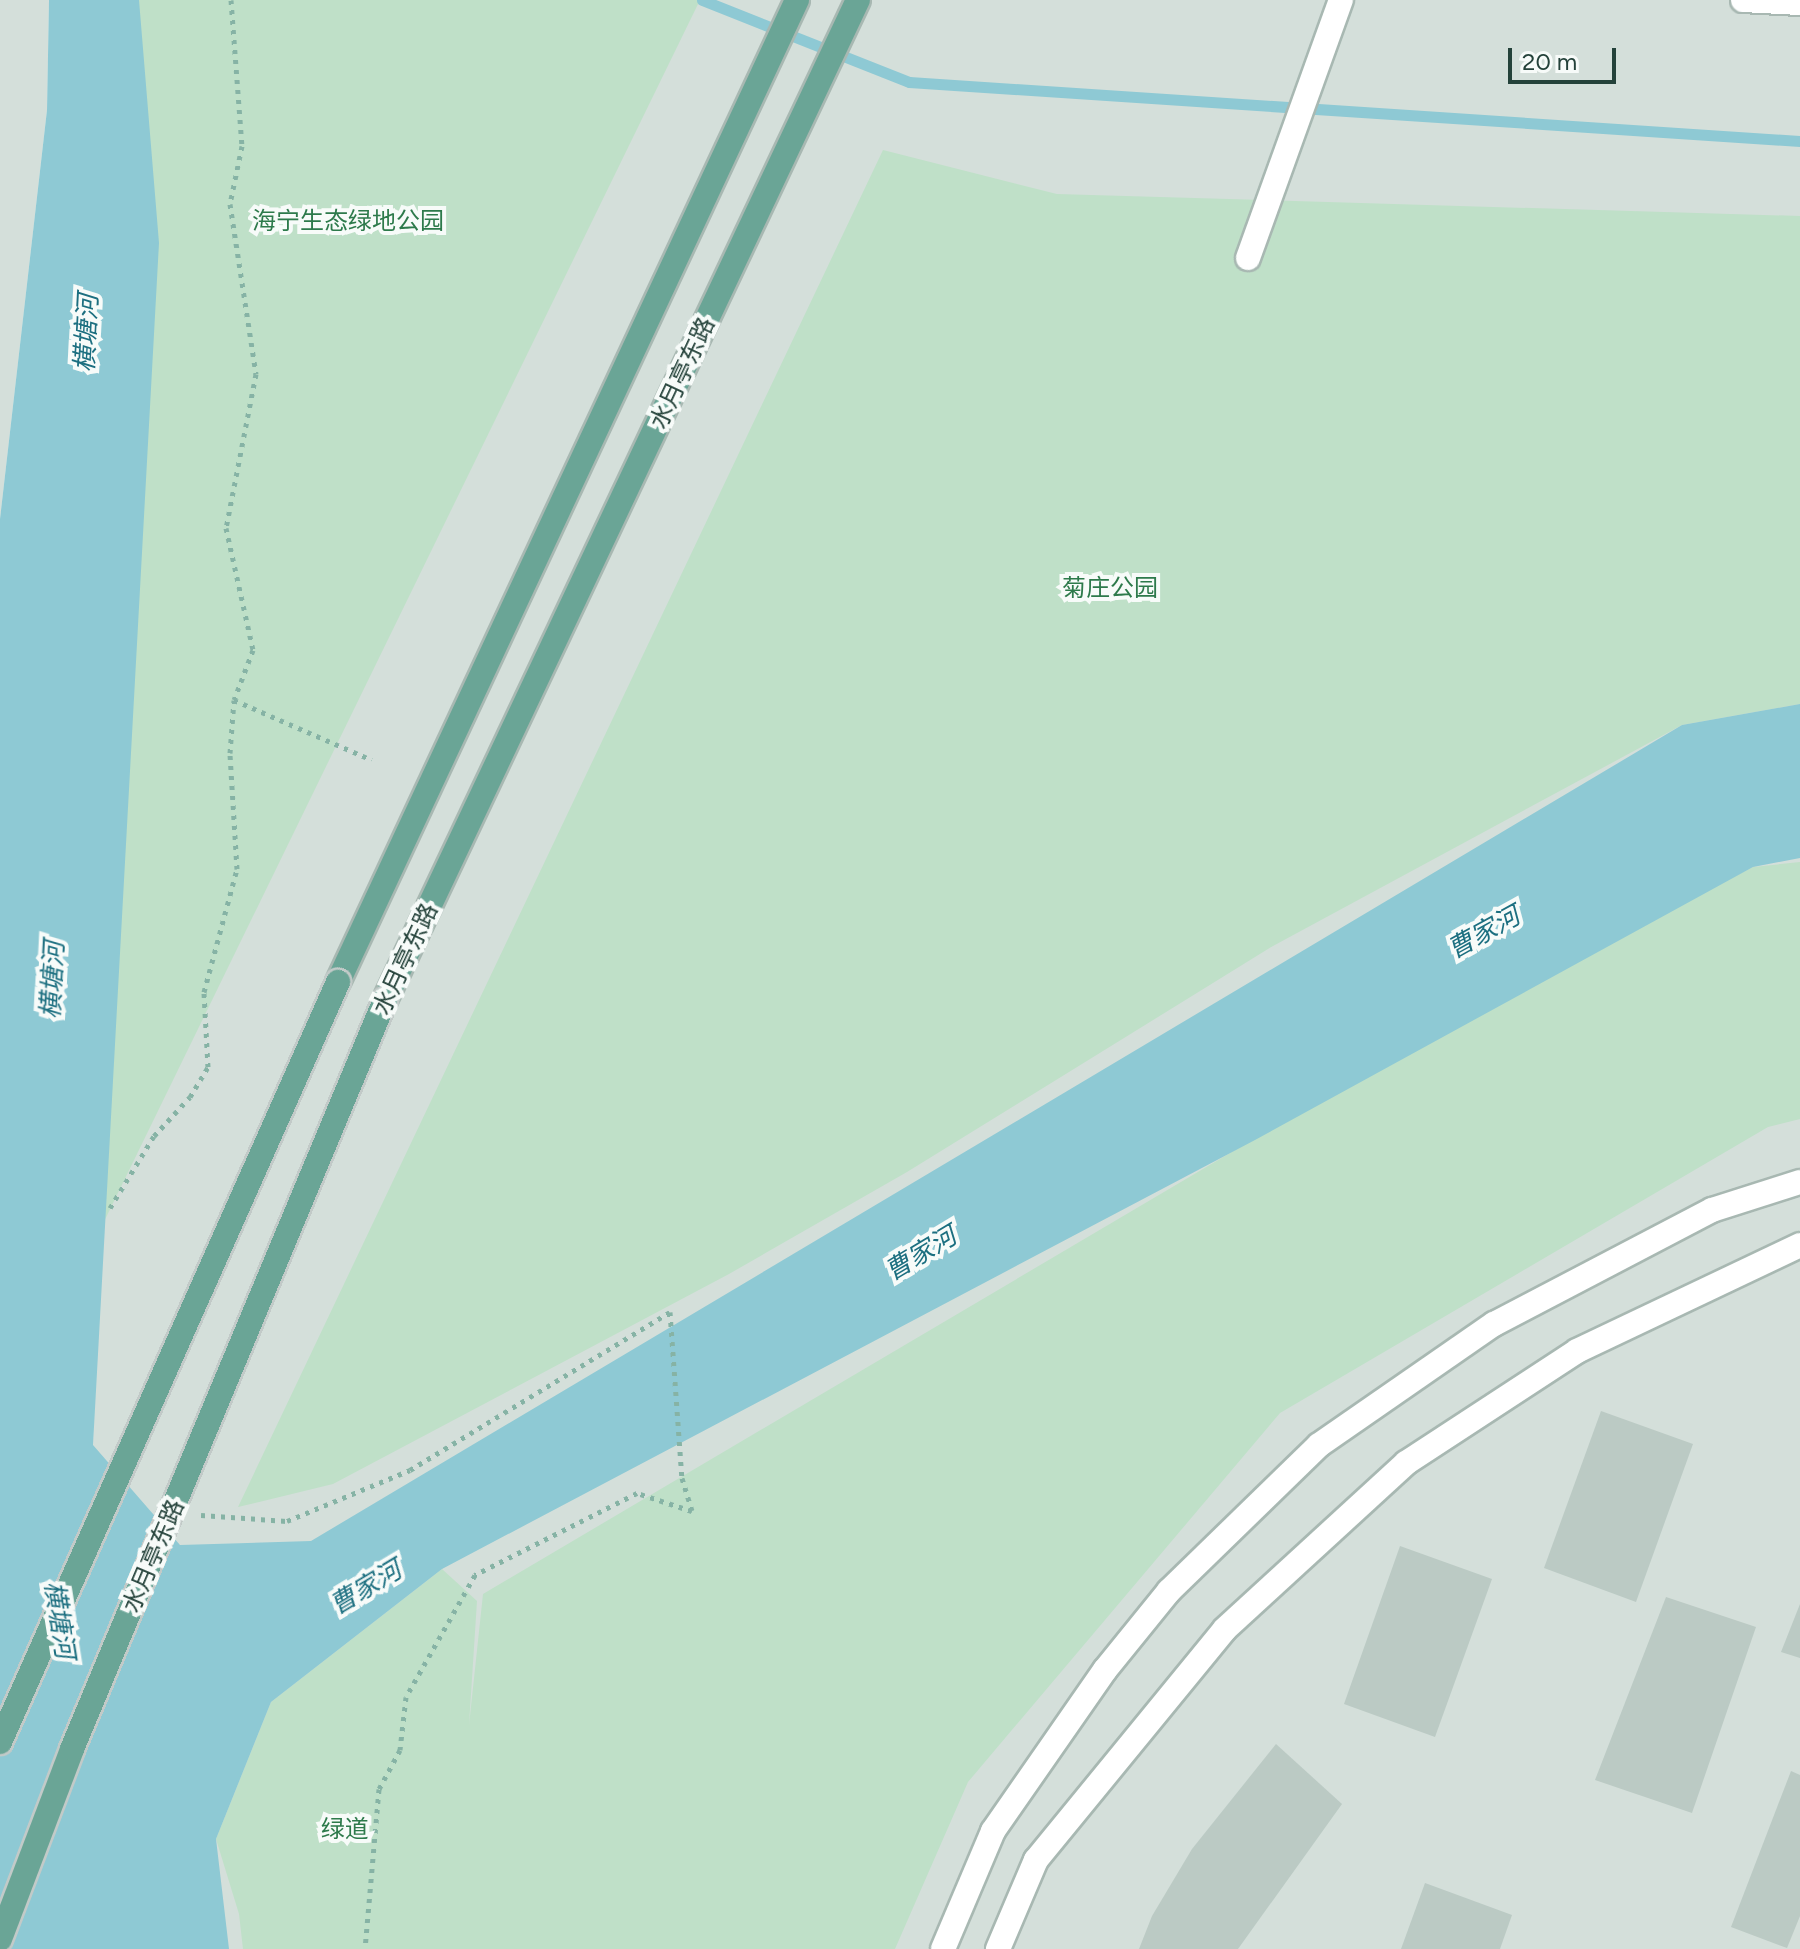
<!DOCTYPE html>
<meta charset="utf-8">
<style>
body{margin:0}
#map{position:relative;width:1800px;height:1949px;overflow:hidden;background:#e6efeb;font-family:Figtree,"Noto Sans SC",sans-serif}
div>[style]{position:absolute}
[style*='--x']{left:calc(var(--x)*1px);top:calc(var(--y)*1px);width:calc(var(--w)*1px);rotate:calc(var(--a)*1deg)}
.built>*{inset:0;background:#d4dfda}
.green>*{inset:0;background:#bfe0c8}
.water>*{inset:0;background:#8ec9d4}
.stream>*{height:11px;margin:-5.5px;padding:0 5.5px;transform-origin:5.5px;border-radius:5.5px;background:#8ec9d4}
.building>*{inset:0;background:#bbcac4}
.path>*{height:5px;margin-top:-2.5px;transform-origin:0;background:repeating-linear-gradient(90deg,#86b3a5 0 4px,transparent 0 10px)}
.roads{filter:drop-shadow(2px 0 #a8b8b2) drop-shadow(-2px 0 #a8b8b2) drop-shadow(0 2px #a8b8b2) drop-shadow(0 -2px #a8b8b2)}
.minor>*{height:24px;margin:-12px;padding:0 12px;transform-origin:12px;border-radius:12px;background:#fff}
.major>*{height:24px;margin:-12px;padding:0 12px;transform-origin:12px;border-radius:12px;background:#6aa596}
.bridges{filter:drop-shadow(2px 0 #c2cac8) drop-shadow(-2px 0 #c2cac8) drop-shadow(0 2px #c2cac8) drop-shadow(0 -2px #c2cac8)}
.major-bridge>*{height:24px;margin:-12px;padding:0 12px;transform-origin:12px;border-radius:12px;background:#6aa596}
span{translate:-50% -50%;white-space:nowrap;text-align:center;line-height:1.15;-webkit-text-stroke:8px #f7fbf9;paint-order:stroke}
.park-label{font-size:24px;color:#2d7a4b}
.street-label{font-size:24px;color:#24423a}
.water-label{font-size:26px;color:#1c6f80;font-style:italic}
.scale{position:absolute;left:1508px;top:48px;width:108px;height:36px;box-sizing:border-box;border:4px solid #24423a;border-top:0;padding-left:10px;font-size:24px;line-height:28px;white-space:nowrap;color:#24423a;-webkit-text-stroke:6px #f7fbf9;paint-order:stroke}
</style>
<div id="map">
<div class="built">
<div style="clip-path:polygon(0 0,49px 0,47px 110px,0 519px)"></div>
<div style="clip-path:polygon(114px 0,1800px 0,1800px 1949px,109px 1949px,88px 1795px)"></div>
</div>
<div class="green">
<div style="clip-path:polygon(137px 0,700px 0,96px 1238px)"></div>
<div style="clip-path:polygon(883px 150px,1057px 194px,1800px 216px,1800px 704px,1682px 725px,1273px 946px,907px 1172px,729px 1274px,333px 1484px,238px 1507px)"></div>
<div style="clip-path:polygon(1800px 862px,1800px 1119px,1768px 1127px,1280px 1413px,968px 1782px,895px 1949px,243px 1949px,239px 1914px,216px 1839px,271px 1702px,442px 1569px,477px 1601px,469px 1725px,483px 1594px,1484px 1003px,1753px 867px)"></div>
</div>
<div class="water">
<div style="clip-path:polygon(49px 0,139px 0,159px 243px,93px 1445px,180px 1545px,311px 1541px,1682px 725px,1800px 704px,1800px 858px,1753px 867px,1255px 1140px,442px 1569px,271px 1702px,216px 1839px,229px 1949px,0 1949px,0 519px,47px 110px)"></div>
</div>
<div class="stream">
<div style="--x:702;--y:0;--w:223;--a:21.6"></div>
<div style="--x:909;--y:82;--w:893;--a:3.79"></div>
</div>
<div class="building">
<div style="clip-path:polygon(1601px 1411px,1693px 1444px,1636px 1602px,1544px 1568px)"></div>
<div style="clip-path:polygon(1400px 1546px,1492px 1579px,1435px 1737px,1344px 1704px)"></div>
<div style="clip-path:polygon(1666px 1597px,1756px 1627px,1692px 1813px,1595px 1780px)"></div>
<div style="clip-path:polygon(1800px 1604px,1800px 1658px,1781px 1652px)"></div>
<div style="clip-path:polygon(1276px 1744px,1342px 1804px,1238px 1949px,1139px 1949px,1152px 1916px,1192px 1849px)"></div>
<div style="clip-path:polygon(1791px 1771px,1800px 1775px,1800px 1916px,1787px 1948px,1731px 1927px)"></div>
<div style="clip-path:polygon(1425px 1883px,1512px 1915px,1500px 1949px,1401px 1949px)"></div>
</div>
<div class="path">
<div style="--x:231;--y:0;--w:146;--a:85.7"></div>
<div style="--x:242;--y:146;--w:59;--a:101.7"></div>
<div style="--x:230;--y:204;--w:172;--a:81.3"></div>
<div style="--x:256;--y:374;--w:157;--a:101"></div>
<div style="--x:226;--y:528;--w:125;--a:77.5"></div>
<div style="--x:253;--y:650;--w:53;--a:110.8"></div>
<div style="--x:234;--y:700;--w:150;--a:23.5"></div>
<div style="--x:110;--y:1208;--w:84;--a:-58.6"></div>
<div style="--x:154;--y:1136;--w:53;--a:-47.3"></div>
<div style="--x:190;--y:1097;--w:35;--a:-59"></div>
<div style="--x:208;--y:1067;--w:75;--a:-93.1"></div>
<div style="--x:204;--y:992;--w:127;--a:-75"></div>
<div style="--x:237;--y:869;--w:116;--a:-93.5"></div>
<div style="--x:230;--y:753;--w:53;--a:-85.7"></div>
<div style="--x:201;--y:1515;--w:86;--a:4"></div>
<div style="--x:287;--y:1521;--w:133;--a:-22.5"></div>
<div style="--x:410;--y:1470;--w:304;--a:-31.3"></div>
<div style="--x:670;--y:1312;--w:166;--a:85.9"></div>
<div style="--x:682;--y:1478;--w:34;--a:73"></div>
<div style="--x:692;--y:1511;--w:58;--a:-161.9"></div>
<div style="--x:637;--y:1493;--w:182;--a:153.2"></div>
<div style="--x:475;--y:1575;--w:140;--a:119.5"></div>
<div style="--x:406;--y:1697;--w:53;--a:96.5"></div>
<div style="--x:400;--y:1750;--w:44;--a:118.3"></div>
<div style="--x:379;--y:1789;--w:161;--a:95"></div>
</div>
<div class="roads">
<div class="minor">
<div style="--x:1743;--y:0;--w:57;--a:3"></div>
<div style="--x:1248;--y:258;--w:274;--a:-70.2"></div>
<div style="--x:943;--y:1949;--w:128;--a:-67"></div>
<div style="--x:993;--y:1831;--w:196;--a:-55.2"></div>
<div style="--x:1105;--y:1670;--w:102;--a:-51"></div>
<div style="--x:1169;--y:1591;--w:209;--a:-44.2"></div>
<div style="--x:1319;--y:1445;--w:213;--a:-34.7"></div>
<div style="--x:1494;--y:1324;--w:246;--a:-27.6"></div>
<div style="--x:1712;--y:1210;--w:92;--a:-17.7"></div>
<div style="--x:998;--y:1949;--w:97;--a:-66.9"></div>
<div style="--x:1036;--y:1860;--w:298;--a:-50.7"></div>
<div style="--x:1225;--y:1629;--w:246;--a:-42.5"></div>
<div style="--x:1406;--y:1463;--w:204;--a:-33.2"></div>
<div style="--x:1577;--y:1351;--w:247;--a:-25.4"></div>
</div>
<div class="major">
<div style="--x:338;--y:982;--w:1084;--a:-64.95"></div>
<div style="--x:385;--y:1000;--w:1106;--a:-64.69"></div>
</div>
</div>
<div class="bridges">
<div class="major-bridge">
<div style="--x:0;--y:1742;--w:832;--a:-66.02"></div>
<div style="--x:0;--y:1939;--w:203;--a:-69.2"></div>
<div style="--x:72;--y:1749;--w:812;--a:-67.32"></div>
</div>
</div>
<div class="park-label">
<span style="left:348px;top:221px">海宁生态绿地公园</span>
<span style="left:1110px;top:588px">菊庄公园</span>
<span style="left:345px;top:1829px">绿道</span>
</div>
<div class="street-label">
<span style="left:682px;top:373px;rotate:-65deg">水月亭东路</span>
<span style="left:405px;top:959px;rotate:-65deg">水月亭东路</span>
<span style="left:153px;top:1556px;rotate:-67deg">水月亭东路</span>
</div>
<div class="water-label">
<span style="left:87px;top:333px;rotate:-87deg">横塘河</span>
<span style="left:1484px;top:933px;rotate:-29deg">曹家河</span>
<span style="left:53px;top:980px;rotate:-87deg">横塘河</span>
<span style="left:921px;top:1254px;rotate:-31deg">曹家河</span>
<span style="left:366px;top:1588px;rotate:-31deg">曹家河</span>
<span style="left:59px;top:1620px;rotate:81deg">横塘河</span>
</div>
<div class="scale">20 m</div>
</div>
